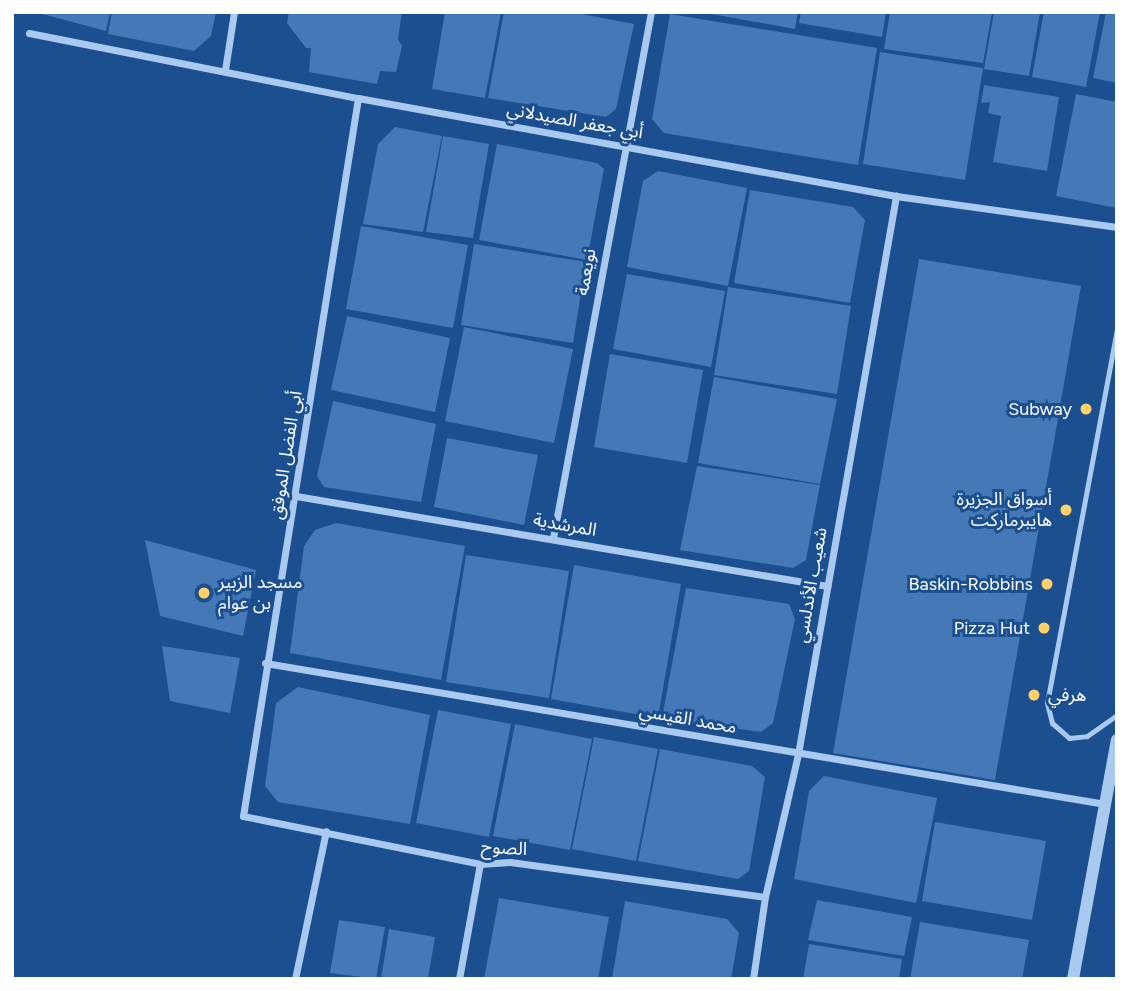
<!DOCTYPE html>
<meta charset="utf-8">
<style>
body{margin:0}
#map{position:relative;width:1129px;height:991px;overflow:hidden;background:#1b4f8f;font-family:Figtree,"Noto Sans Arabic",sans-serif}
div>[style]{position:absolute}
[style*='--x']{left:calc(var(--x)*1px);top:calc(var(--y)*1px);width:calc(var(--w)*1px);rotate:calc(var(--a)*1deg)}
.building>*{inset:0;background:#4478b7}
.service>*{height:5px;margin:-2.5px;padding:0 2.5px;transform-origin:2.5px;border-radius:2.5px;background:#a9c9ee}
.minor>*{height:7px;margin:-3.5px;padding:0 3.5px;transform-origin:3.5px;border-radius:3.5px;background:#a9c9ee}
.tertiary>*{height:12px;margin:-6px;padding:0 6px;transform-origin:6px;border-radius:6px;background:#a9c9ee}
.dots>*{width:19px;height:19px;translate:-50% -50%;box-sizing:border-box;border:4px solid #1b4f8f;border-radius:50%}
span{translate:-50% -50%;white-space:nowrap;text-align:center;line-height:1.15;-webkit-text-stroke:6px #1b4f8f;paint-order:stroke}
.street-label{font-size:18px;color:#fff}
.poi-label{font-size:18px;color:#fff}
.right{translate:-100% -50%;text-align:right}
.left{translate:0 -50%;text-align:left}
.frame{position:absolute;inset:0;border:14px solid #fff;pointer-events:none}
</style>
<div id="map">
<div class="building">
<div style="clip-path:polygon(35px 12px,110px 12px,106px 31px)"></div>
<div style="clip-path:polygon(112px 12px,216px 12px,211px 36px,194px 51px,108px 34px)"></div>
<div style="clip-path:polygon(289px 12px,402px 12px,398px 39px,402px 46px,396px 72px,380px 71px,377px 84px,309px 72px,311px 48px,306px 48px,287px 23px)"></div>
<div style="clip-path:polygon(445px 12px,501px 12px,485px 98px,432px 89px)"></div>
<div style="clip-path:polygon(504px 12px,571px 12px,634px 24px,616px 109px,606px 117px,488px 98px)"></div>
<div style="clip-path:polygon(701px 12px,798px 12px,795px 29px)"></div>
<div style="clip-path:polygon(801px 12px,886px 12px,882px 37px,799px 23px)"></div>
<div style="clip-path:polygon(890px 12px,992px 12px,983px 63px,884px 49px)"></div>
<div style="clip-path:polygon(994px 12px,1040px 12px,1029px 76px,984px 69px)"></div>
<div style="clip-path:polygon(1044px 12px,1100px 12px,1086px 87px,1032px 77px)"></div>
<div style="clip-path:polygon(1106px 12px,1117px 12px,1117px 83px,1093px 78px)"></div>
<div style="clip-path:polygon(670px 14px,877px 48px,858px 165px,664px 133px,652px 119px)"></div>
<div style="clip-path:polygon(880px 52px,983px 68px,965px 180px,863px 164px)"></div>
<div style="clip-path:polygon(984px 85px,1059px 97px,1047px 171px,993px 162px,1001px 116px,988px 113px,990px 102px,981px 103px)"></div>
<div style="clip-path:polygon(1076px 94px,1117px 102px,1117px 208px,1056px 196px)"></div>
<div style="clip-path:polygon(395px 127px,442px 136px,423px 232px,363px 224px,378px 144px)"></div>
<div style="clip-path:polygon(443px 136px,489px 144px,473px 238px,426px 232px)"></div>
<div style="clip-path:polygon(497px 144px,597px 163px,604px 169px,587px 260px,479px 240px)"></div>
<div style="clip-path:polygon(658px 171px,747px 188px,728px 286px,627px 267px,643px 181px)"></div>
<div style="clip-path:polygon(750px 190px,853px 207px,865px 220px,850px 303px,734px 283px)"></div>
<div style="clip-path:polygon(361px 226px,468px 245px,453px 328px,346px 309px)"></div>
<div style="clip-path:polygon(474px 244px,586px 262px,573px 343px,461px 325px)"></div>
<div style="clip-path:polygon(919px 259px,1081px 286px,995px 780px,833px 753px)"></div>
<div style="clip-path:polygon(627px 274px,725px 291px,711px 367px,613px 349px)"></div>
<div style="clip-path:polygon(728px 287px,851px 306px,837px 394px,714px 375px)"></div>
<div style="clip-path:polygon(347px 316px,450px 338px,435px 412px,331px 390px)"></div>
<div style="clip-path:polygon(464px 327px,573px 349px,554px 443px,445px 421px)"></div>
<div style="clip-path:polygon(610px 354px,703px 370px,687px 463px,594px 447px)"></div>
<div style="clip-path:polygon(714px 377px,837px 399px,820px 484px,698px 463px)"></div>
<div style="clip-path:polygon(333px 401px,436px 424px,421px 502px,324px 487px,317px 476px)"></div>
<div style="clip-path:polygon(447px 438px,538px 455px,524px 525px,434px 507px)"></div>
<div style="clip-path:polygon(697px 466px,820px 485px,806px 560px,793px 568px,680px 550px)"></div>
<div style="clip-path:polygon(336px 523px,465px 546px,441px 680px,290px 653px,304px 546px,315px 530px)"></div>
<div style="clip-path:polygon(145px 540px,256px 570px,243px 636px,160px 616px)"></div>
<div style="clip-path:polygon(466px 555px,569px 571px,549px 698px,446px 682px)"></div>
<div style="clip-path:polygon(574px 565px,681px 584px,658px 718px,551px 699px)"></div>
<div style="clip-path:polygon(686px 588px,789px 604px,795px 619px,773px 723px,761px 732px,662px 718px)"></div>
<div style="clip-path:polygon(162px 646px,240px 658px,230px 713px,170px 701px)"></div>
<div style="clip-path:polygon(298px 687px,430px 715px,410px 824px,278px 802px,265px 786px,276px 703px)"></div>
<div style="clip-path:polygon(438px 710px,511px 724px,489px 837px,416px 823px)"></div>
<div style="clip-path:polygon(515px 724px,592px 739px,570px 850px,493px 836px)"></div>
<div style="clip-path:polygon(594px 737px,658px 749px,636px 861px,572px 849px)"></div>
<div style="clip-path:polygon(660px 749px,752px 766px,765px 777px,749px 871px,738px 879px,638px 861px)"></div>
<div style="clip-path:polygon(824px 776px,937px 798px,916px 903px,794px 879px,809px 791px)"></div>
<div style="clip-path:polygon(935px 822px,1046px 841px,1032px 920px,922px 901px)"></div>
<div style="clip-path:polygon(499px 898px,609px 917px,598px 979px,484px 979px)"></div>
<div style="clip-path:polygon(817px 900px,912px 917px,904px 956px,808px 940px)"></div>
<div style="clip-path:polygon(625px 901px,727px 919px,739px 933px,731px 979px,612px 979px)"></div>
<div style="clip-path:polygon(339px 920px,385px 927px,376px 979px,330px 973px)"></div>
<div style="clip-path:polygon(920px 922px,1029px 940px,1022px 979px,910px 979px)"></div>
<div style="clip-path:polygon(389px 929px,435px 937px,428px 979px,381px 979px)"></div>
<div style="clip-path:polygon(809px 944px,902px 959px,899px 979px,803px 979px)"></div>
</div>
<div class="service">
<div style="--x:1117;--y:329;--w:380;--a:100.6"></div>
<div style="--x:1047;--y:703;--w:21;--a:76"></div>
<div style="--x:1052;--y:723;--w:23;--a:41"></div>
<div style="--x:1069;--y:738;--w:18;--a:-6"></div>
<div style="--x:1087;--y:736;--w:37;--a:-35"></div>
</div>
<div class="minor">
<div style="--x:29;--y:33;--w:335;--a:11.2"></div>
<div style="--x:358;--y:98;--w:547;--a:10.32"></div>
<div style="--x:896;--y:196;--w:223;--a:8"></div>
<div style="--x:225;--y:70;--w:59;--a:-81.2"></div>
<div style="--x:358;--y:98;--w:727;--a:99.1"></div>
<div style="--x:243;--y:816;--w:242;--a:11.4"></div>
<div style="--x:480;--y:864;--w:30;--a:-4"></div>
<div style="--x:510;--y:862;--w:257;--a:7.8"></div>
<div style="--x:296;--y:496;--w:539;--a:9.62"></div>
<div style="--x:553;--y:538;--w:535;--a:-79.45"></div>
<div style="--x:265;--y:663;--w:852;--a:9.53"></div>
<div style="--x:295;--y:979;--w:151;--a:-78.2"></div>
<div style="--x:459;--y:979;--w:117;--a:-79.7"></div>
<div style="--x:753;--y:979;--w:83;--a:-81.7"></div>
<div style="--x:765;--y:897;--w:147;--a:-77"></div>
<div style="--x:798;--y:754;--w:567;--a:-80.04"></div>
</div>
<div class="tertiary">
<div style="--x:1073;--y:979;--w:243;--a:-79.6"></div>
</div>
<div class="dots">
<div style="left:1086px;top:409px;background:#ffd166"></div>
<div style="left:1066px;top:510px;background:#ffd166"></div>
<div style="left:1047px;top:584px;background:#ffd166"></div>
<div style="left:204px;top:593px;background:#ffd166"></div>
<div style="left:1044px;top:628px;background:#ffd166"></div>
<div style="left:1034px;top:695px;background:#ffd166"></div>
</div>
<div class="street-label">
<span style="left:575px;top:121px;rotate:10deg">أبي جعفر الصيدلاني</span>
<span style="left:586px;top:272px;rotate:-80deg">نويعمة</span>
<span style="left:286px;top:455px;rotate:-81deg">أبي الفضل الموفق</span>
<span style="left:565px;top:525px;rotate:10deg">المرشدية</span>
<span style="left:811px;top:585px;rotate:-80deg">شعيب الأندلسي</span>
<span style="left:688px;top:719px;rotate:10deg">محمد القيسي</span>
<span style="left:504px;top:848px;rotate:3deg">الصوح</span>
</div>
<div class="poi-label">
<span class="right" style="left:1072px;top:409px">Subway</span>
<span class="right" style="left:1052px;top:510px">أسواق الجزيرة<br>هايبرماركت</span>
<span class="left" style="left:218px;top:593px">مسجد الزبير<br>بن عوام</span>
<span class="right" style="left:1033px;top:584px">Baskin-Robbins</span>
<span class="right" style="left:1030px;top:628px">Pizza Hut</span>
<span class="left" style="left:1048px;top:695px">هرفي</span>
</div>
<div class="frame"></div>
</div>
